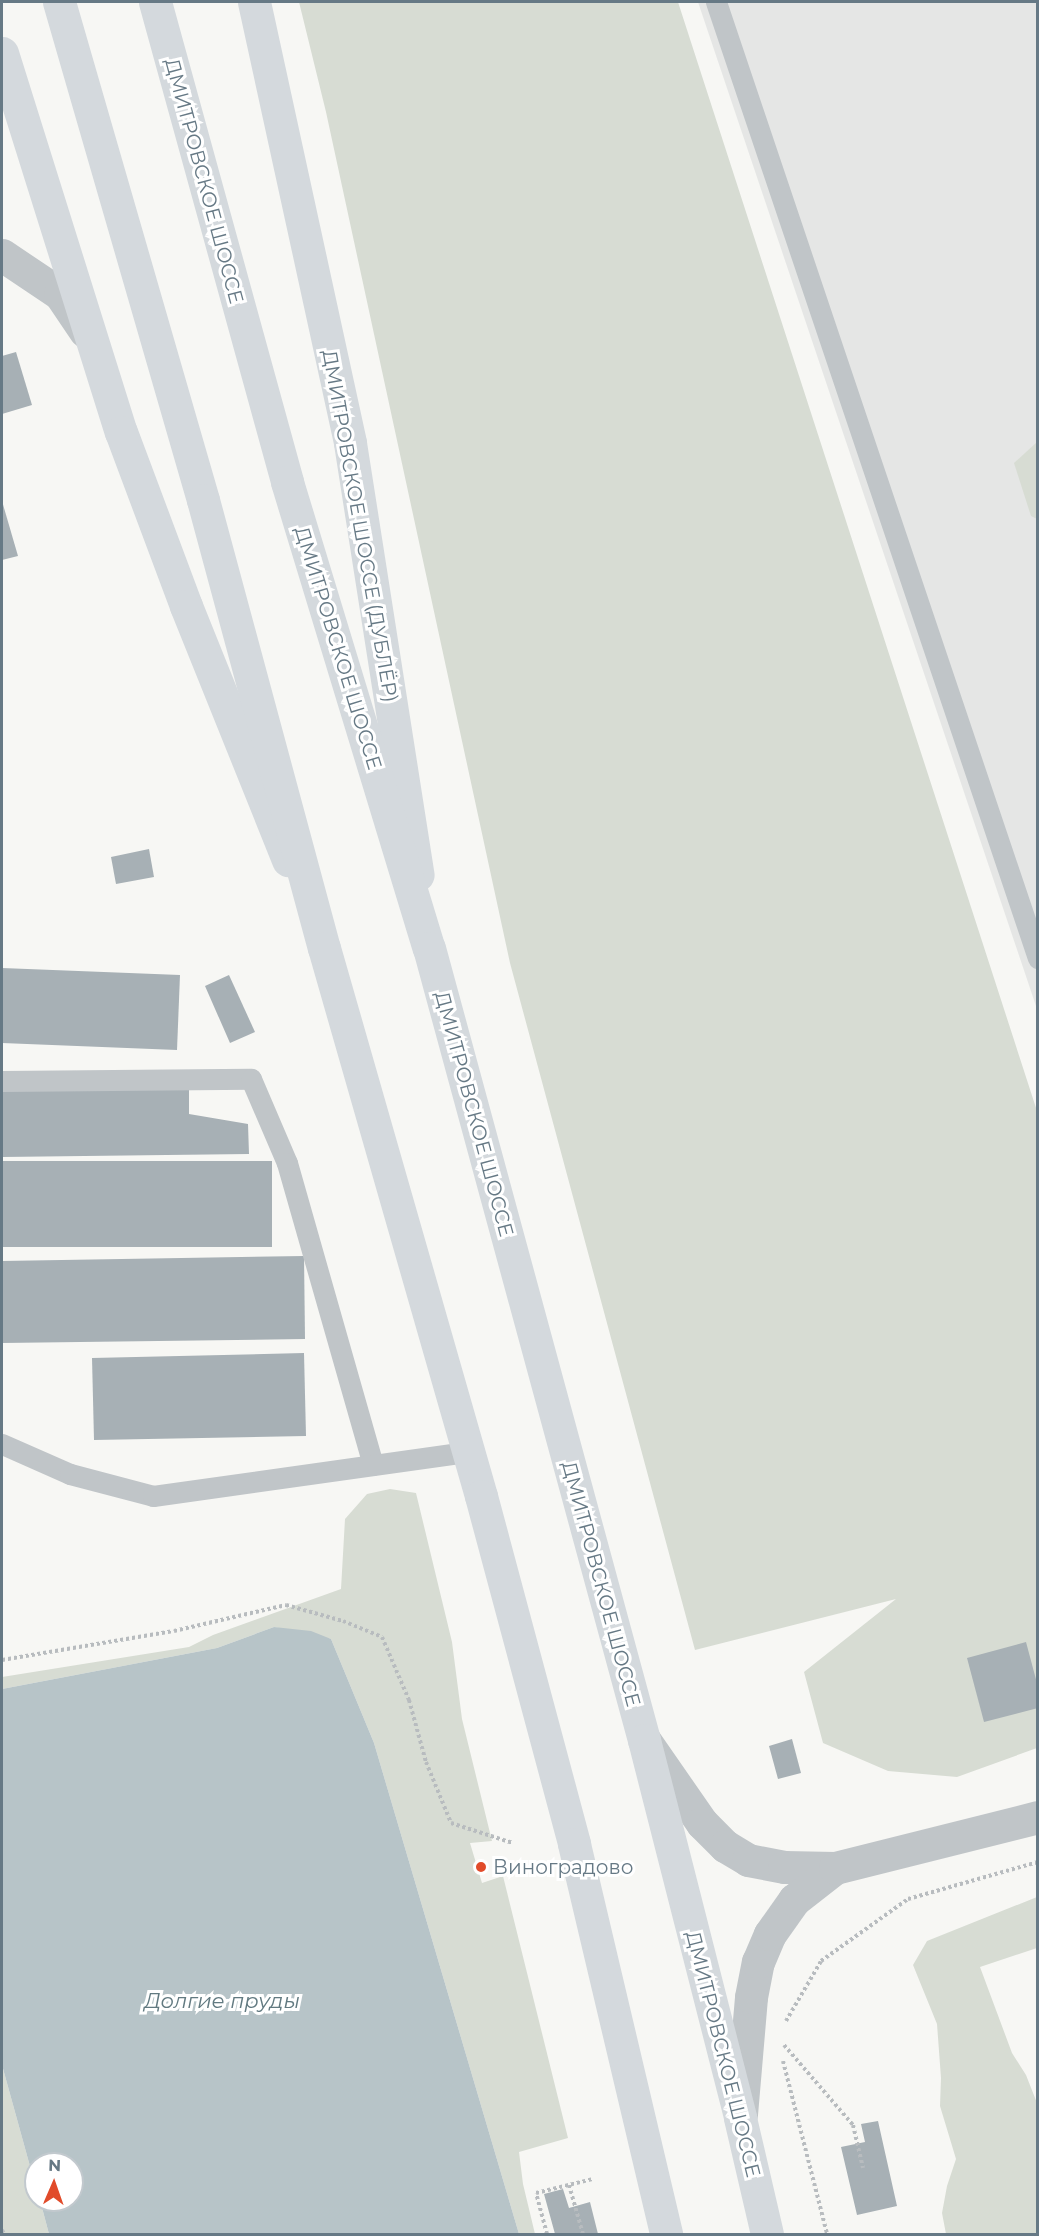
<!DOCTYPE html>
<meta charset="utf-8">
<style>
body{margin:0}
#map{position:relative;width:1039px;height:2236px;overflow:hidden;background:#f7f7f4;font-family:Montserrat,sans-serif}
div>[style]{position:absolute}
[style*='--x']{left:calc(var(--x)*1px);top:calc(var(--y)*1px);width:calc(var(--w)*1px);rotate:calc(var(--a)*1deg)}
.built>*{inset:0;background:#e5e6e5}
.green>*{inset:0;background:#d7dcd3}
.water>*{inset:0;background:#b7c4c8}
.building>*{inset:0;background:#a7b0b5}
.path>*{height:4px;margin-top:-2px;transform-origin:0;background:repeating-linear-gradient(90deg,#b8bcbf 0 3px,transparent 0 6px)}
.service>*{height:21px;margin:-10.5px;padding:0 10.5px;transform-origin:10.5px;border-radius:10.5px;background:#c0c5c8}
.minor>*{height:33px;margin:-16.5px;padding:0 16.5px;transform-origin:16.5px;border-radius:16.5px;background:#c0c5c8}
.tertiary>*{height:33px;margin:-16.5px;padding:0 16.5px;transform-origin:16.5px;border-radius:16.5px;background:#c0c5c8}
.primary>*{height:33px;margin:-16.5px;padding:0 16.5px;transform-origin:16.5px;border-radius:16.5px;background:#d4d9dd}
.trunk>*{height:33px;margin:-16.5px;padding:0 16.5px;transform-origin:16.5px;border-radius:16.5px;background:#d4d9dd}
.dots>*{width:16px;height:16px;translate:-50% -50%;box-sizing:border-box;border:3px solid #fff;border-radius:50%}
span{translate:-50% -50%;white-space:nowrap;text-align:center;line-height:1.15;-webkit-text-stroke:6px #fff;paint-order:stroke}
.street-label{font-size:20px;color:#667985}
.poi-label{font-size:20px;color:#667985}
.left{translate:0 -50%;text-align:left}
.water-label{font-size:21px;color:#627a81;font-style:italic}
.frame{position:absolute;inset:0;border:3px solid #667985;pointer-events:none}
.north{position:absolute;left:24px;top:2152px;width:60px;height:60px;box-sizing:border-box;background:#fff;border:2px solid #c2c9ce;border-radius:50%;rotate:2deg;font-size:16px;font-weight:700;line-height:24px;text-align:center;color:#667985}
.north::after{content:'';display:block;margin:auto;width:21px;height:27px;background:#e14b2a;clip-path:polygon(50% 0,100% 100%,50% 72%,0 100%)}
</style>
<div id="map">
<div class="built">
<div style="clip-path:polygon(698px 2px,1037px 2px,1037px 1009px)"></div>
</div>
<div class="green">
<div style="clip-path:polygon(299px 2px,678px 2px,1037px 1111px,1037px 1748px,957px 1777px,888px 1771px,823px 1743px,804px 1672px,896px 1599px,695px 1650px,510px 963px,326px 112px)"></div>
<div style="clip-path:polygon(1037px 442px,1037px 519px,1031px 516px,1014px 463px)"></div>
<div style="clip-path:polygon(390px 1489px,416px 1493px,452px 1642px,462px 1719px,492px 1841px,470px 1843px,482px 1883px,503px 1876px,568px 2138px,519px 2152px,523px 2184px,535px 2234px,519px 2234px,374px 1743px,331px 1639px,274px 1627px,217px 1648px,2px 1689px,2px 1677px,189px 1647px,213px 1635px,341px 1589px,345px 1519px,367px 1494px)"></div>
<div style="clip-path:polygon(1037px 1897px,1037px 1948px,980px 1967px,1012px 2053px,1026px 2075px,1037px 2103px,1037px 2234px,946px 2234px,942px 2213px,947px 2186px,956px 2159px,940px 2106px,941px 2078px,937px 2024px,913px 1965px,927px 1941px)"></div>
<div style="clip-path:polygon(2px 2065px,36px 2188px,36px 2200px,40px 2200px,49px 2234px,2px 2234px)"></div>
</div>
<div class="water">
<div style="clip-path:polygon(274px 1627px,311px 1631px,331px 1639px,374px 1743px,519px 2234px,49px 2234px,40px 2200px,72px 2200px,72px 2164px,36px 2164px,36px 2188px,2px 2065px,2px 1689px,217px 1648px)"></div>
</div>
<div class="building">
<div style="clip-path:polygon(16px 352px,32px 405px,2px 414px,2px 356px)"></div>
<div style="clip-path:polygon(2px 501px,18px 556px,2px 560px)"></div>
<div style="clip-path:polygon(149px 849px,154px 877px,116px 884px,111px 857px)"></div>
<div style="clip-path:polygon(2px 968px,180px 975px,177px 1050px,2px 1043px)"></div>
<div style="clip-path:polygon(229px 975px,255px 1032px,230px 1043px,205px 986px)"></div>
<div style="clip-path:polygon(189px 1088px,189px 1114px,248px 1124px,249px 1154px,2px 1157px,2px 1090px)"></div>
<div style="clip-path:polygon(2px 1161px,272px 1161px,272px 1247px,2px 1247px)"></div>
<div style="clip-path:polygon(304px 1256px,305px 1339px,2px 1343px,2px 1261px)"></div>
<div style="clip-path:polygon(304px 1353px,306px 1436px,94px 1440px,92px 1358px)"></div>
<div style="clip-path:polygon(1026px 1642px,1038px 1687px,1038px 1708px,984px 1722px,967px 1658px)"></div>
<div style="clip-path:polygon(792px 1739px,801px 1773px,778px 1779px,769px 1746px)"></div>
<div style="clip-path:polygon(878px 2121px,897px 2206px,857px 2215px,841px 2147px,865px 2142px,861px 2124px)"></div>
<div style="clip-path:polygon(563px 2189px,569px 2208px,590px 2202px,598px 2234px,555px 2234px,544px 2194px)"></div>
</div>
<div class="path">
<div style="--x:2;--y:1660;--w:174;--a:-9.6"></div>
<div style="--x:174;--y:1631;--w:115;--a:-13.1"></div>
<div style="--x:286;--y:1605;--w:59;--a:15.7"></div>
<div style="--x:343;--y:1621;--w:42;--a:22.3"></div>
<div style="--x:382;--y:1637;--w:69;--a:66.8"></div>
<div style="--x:409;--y:1700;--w:64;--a:74.7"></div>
<div style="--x:426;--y:1762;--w:66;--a:67.7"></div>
<div style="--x:451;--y:1823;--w:65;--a:17.9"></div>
<div style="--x:786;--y:2021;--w:69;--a:-59.7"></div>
<div style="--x:821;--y:1961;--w:107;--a:-35.5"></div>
<div style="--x:908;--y:1899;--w:135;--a:-15.9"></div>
<div style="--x:784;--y:2045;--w:106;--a:49.2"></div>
<div style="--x:853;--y:2125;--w:44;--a:76.9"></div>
<div style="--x:783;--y:2061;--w:179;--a:75.7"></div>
<div style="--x:569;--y:2185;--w:51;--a:74.1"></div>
<div style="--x:2;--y:2230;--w:4;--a:63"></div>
<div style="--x:547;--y:2234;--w:42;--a:-105"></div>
<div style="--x:536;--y:2193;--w:59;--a:-13.8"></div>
</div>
<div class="service">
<div style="--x:716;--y:2;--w:1009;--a:71.39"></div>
<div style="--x:2;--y:1081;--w:249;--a:-0.5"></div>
<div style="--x:251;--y:1079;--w:91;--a:66.8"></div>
<div style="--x:287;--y:1163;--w:314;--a:74.1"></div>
<div style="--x:2;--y:1444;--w:74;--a:23.8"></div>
<div style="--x:70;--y:1474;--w:86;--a:14.8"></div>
<div style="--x:153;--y:1496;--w:318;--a:-8"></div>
</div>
<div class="minor">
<div style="--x:2;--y:255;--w:70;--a:33.9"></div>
<div style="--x:60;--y:294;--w:45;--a:56"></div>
</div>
<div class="tertiary">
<div style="--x:645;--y:1741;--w:100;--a:55.2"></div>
<div style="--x:702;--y:1823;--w:33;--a:45"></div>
<div style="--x:725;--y:1846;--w:27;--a:31"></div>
<div style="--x:748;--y:1860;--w:37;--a:11"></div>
<div style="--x:784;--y:1867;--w:51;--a:1.1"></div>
<div style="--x:741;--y:2114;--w:117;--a:-85.1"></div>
<div style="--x:751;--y:1997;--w:36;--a:-79"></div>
<div style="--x:758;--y:1962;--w:30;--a:-67"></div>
<div style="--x:770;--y:1934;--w:42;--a:-54.8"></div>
<div style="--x:794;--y:1900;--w:52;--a:-38"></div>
<div style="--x:835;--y:1868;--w:209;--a:-14.1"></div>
</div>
<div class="primary">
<div style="--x:254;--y:2;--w:451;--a:77.7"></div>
<div style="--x:350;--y:443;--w:437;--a:81.1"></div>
<div style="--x:2;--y:53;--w:397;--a:72.6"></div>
<div style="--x:121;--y:432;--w:186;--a:69.5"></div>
<div style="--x:186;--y:606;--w:274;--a:68.1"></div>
</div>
<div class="trunk">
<div style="--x:59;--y:2;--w:518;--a:73.87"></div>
<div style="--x:203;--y:500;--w:464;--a:74.9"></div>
<div style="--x:324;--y:948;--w:570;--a:74.01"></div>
<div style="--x:481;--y:1496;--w:360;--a:75"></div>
<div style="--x:574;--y:1844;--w:401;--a:76.7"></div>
<div style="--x:155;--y:2;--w:498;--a:74.6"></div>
<div style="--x:287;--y:482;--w:487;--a:73.1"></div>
<div style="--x:429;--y:948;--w:821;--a:74.81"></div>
<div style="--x:644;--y:1740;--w:390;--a:75.7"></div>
<div style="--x:740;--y:2118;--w:119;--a:76.9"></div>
</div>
<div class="dots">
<div style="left:481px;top:1867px;background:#e14b2a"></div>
</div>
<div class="street-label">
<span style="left:204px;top:181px;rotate:75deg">ДМИТРОВСКОЕ ШОССЕ</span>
<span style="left:360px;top:526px;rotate:80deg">ДМИТРОВСКОЕ ШОССЕ (ДУБЛЁР)</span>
<span style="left:338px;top:648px;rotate:73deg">ДМИТРОВСКОЕ ШОССЕ</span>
<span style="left:474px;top:1114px;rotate:75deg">ДМИТРОВСКОЕ ШОССЕ</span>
<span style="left:601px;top:1584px;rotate:75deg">ДМИТРОВСКОЕ ШОССЕ</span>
<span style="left:723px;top:2054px;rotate:76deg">ДМИТРОВСКОЕ ШОССЕ</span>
</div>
<div class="poi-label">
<span class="left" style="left:493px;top:1867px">Виноградово</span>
</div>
<div class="water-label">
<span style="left:222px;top:2001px">Долгие пруды</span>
</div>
<div class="frame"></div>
<div class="north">N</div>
</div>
